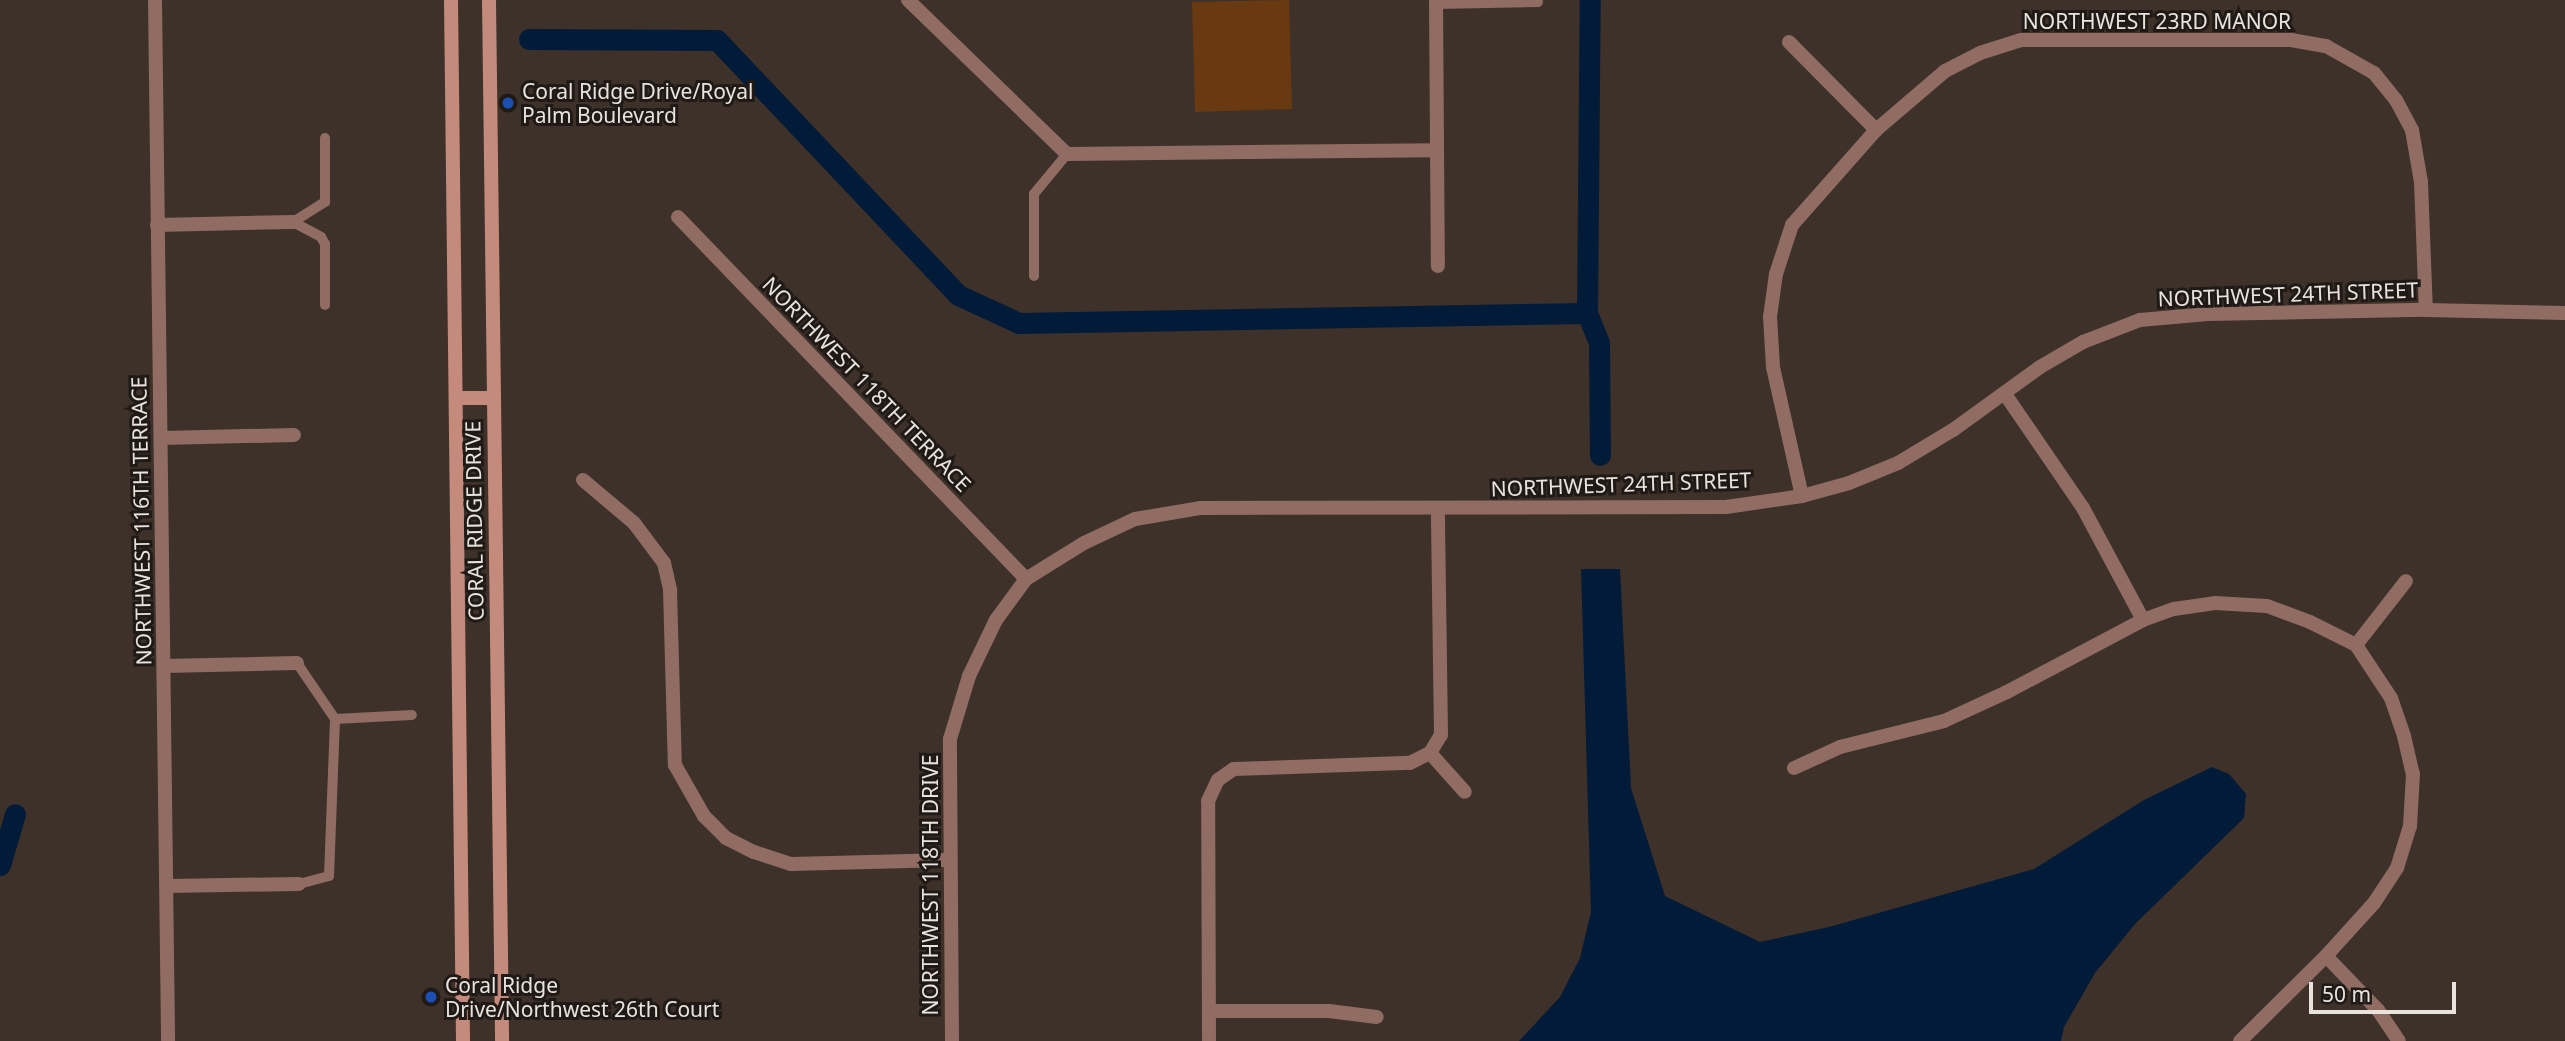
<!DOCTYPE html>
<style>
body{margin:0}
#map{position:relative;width:2565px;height:1041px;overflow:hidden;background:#3d3129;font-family:"Noto Sans",sans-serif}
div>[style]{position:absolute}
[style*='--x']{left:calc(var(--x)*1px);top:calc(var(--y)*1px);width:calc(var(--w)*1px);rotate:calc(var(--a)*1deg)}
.green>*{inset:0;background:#693911}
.water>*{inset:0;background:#021b38}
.canal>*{height:21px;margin:-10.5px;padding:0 10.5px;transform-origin:10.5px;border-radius:10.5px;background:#021b38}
.lane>*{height:10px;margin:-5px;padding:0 5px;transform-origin:5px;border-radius:5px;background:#906c63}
.street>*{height:14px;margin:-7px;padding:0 7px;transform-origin:7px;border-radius:7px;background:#906c63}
.secondary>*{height:14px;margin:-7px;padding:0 7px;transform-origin:7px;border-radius:7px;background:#c48b7d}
.dots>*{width:19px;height:19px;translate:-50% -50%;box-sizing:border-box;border:4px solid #201a16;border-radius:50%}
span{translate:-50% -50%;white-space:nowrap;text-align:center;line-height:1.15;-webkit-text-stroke:6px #201a16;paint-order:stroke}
.street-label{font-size:21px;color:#eae2dd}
.poi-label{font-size:21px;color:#eae2dd}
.left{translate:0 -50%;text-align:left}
.scale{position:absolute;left:2309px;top:982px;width:147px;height:32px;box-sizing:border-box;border:4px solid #eae2dd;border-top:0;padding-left:9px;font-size:21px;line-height:24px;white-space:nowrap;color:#eae2dd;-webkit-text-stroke:5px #201a16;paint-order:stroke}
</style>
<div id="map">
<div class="green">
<div style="clip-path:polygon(1289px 0,1292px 109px,1195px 112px,1192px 2px)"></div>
</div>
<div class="water">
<div style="clip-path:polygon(1581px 569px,1620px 569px,1631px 788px,1665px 896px,1760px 942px,1829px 927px,2034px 869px,2144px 800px,2212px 767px,2229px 774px,2246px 794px,2244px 818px,2135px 924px,2095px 973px,2064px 1027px,2061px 1041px,1519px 1041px,1560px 997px,1580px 958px,1591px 912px)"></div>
</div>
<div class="canal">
<div style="--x:529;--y:39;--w:188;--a:0.3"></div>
<div style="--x:717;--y:40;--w:351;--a:46.6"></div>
<div style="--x:958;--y:295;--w:67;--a:24.7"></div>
<div style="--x:1019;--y:323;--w:568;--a:-1.01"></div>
<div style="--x:1587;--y:313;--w:313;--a:-89.5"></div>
<div style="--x:1587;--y:313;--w:32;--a:68"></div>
<div style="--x:1599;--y:343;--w:112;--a:89.5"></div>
<div style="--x:0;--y:865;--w:53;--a:-73.6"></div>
</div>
<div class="lane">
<div style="--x:1436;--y:4;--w:102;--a:-1.1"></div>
<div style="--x:293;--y:222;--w:38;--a:-32"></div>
<div style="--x:325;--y:202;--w:64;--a:-90"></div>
<div style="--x:293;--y:222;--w:32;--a:28"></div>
<div style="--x:321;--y:237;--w:8;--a:60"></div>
<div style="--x:325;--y:244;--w:61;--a:90"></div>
<div style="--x:1034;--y:276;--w:82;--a:-90"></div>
<div style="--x:1034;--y:194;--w:52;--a:-50.5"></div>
<div style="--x:297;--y:663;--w:68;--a:55.8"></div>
<div style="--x:299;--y:884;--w:31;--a:-15"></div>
<div style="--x:329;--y:876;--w:157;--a:-87.8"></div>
<div style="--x:335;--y:719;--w:77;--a:-3"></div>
</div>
<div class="street">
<div style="--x:155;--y:0;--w:1041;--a:89.28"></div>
<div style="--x:908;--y:0;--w:221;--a:44.1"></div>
<div style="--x:1067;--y:154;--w:370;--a:-0.6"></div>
<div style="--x:1436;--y:0;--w:266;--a:89.6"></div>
<div style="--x:1789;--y:42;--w:124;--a:45.3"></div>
<div style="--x:678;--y:217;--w:502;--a:46.13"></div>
<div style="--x:157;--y:225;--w:136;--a:-1.3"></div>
<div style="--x:2005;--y:394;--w:138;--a:55.6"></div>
<div style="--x:2083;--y:508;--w:127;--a:61.8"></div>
<div style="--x:161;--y:438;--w:133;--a:-1.3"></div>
<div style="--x:583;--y:480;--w:67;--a:40.1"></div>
<div style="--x:634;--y:523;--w:50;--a:53.1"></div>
<div style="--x:664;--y:563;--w:28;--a:77"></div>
<div style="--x:670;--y:590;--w:175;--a:88.4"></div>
<div style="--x:675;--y:765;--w:59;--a:60.4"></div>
<div style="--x:704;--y:816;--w:31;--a:45"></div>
<div style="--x:726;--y:838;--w:31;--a:27"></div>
<div style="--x:754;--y:852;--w:39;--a:18"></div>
<div style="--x:791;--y:864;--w:157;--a:-1.5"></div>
<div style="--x:1802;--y:496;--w:132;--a:-102.7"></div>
<div style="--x:1773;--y:367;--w:50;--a:-93.4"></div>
<div style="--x:1770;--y:317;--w:43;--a:-82.1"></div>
<div style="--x:1776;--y:274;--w:52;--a:-71.9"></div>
<div style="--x:1792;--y:225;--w:127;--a:-48.5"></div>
<div style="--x:1876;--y:130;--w:91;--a:-40.5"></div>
<div style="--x:1945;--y:71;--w:39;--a:-27"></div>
<div style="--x:1980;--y:53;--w:43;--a:-17.6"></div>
<div style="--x:2021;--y:40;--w:270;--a:0"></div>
<div style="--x:2291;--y:40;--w:36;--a:10"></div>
<div style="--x:2326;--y:46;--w:55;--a:29.4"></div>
<div style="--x:2374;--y:73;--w:35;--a:51"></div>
<div style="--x:2396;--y:100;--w:34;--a:62"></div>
<div style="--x:2412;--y:130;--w:53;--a:80.2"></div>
<div style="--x:2421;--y:182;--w:128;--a:87.8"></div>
<div style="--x:2356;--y:645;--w:81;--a:-52"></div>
<div style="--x:164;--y:666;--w:133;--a:-1.3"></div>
<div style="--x:1430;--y:753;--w:21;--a:-59"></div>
<div style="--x:1441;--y:735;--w:225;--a:-90.8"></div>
<div style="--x:1430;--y:753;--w:52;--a:48.1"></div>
<div style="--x:1794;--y:768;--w:51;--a:-24.5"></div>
<div style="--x:1840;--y:747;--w:107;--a:-14"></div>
<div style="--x:1944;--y:721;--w:69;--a:-24.7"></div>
<div style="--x:2007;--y:692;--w:154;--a:-27.9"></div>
<div style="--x:2143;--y:620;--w:33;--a:-20"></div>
<div style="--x:2174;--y:609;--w:41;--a:-8.3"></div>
<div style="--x:2215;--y:603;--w:52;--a:3.3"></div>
<div style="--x:2267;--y:606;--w:46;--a:20.4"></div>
<div style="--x:2310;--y:622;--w:51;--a:26.6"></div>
<div style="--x:2356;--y:645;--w:64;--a:56.6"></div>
<div style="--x:2391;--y:698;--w:40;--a:71.1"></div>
<div style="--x:2404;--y:736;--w:39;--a:77"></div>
<div style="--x:2413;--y:774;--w:52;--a:93.3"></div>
<div style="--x:2410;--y:826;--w:44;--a:107.2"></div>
<div style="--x:2397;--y:868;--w:42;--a:123.3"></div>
<div style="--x:2374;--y:903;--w:72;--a:132.2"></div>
<div style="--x:2326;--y:956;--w:121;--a:135.3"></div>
<div style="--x:168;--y:886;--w:131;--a:-0.9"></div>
<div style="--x:2326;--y:956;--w:75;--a:46.1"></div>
<div style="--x:2378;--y:1010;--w:37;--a:56"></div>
<div style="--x:1209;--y:1011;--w:120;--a:0"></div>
<div style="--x:1329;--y:1011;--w:48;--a:7.1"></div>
<div style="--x:952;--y:1041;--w:302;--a:-90.4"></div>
<div style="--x:950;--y:739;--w:66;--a:-73.2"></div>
<div style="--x:969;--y:676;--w:62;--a:-64.3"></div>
<div style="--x:996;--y:620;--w:51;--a:-53.8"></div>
<div style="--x:1026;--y:579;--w:68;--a:-31.8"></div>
<div style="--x:1084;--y:543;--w:56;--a:-25.2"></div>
<div style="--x:1135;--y:519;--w:67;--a:-9.5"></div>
<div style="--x:1201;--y:508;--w:525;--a:-0.11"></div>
<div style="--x:1726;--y:507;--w:77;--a:-8.2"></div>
<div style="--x:1802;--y:496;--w:49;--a:-15.5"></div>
<div style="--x:1849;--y:483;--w:53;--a:-22.2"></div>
<div style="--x:1898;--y:463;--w:64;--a:-31"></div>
<div style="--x:1953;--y:430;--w:107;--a:-35.9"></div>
<div style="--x:2040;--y:367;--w:50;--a:-30.2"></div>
<div style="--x:2083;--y:342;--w:61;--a:-21.1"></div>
<div style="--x:2140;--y:320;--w:68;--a:-5"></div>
<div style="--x:2208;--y:314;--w:218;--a:-1.1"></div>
<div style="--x:2426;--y:310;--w:139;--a:1.2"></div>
<div style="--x:1209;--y:1041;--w:240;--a:-90.2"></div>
<div style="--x:1208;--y:801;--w:23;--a:-65"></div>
<div style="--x:1218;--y:780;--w:19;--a:-35"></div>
<div style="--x:1234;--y:769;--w:176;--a:-2"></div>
<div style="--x:1410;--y:763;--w:22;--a:-27"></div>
</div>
<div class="secondary">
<div style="--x:451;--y:0;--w:1041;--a:89.34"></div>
<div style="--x:489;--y:0;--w:1041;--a:89.28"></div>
<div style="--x:456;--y:398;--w:38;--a:0"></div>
</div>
<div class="dots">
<div style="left:508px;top:103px;background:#1a4fb4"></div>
<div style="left:431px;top:997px;background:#1a4fb4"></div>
</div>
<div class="street-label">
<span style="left:2157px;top:21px">NORTHWEST 23RD MANOR</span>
<span style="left:2288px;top:294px;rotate:-2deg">NORTHWEST 24TH STREET</span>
<span style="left:867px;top:384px;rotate:46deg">NORTHWEST 118TH TERRACE</span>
<span style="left:1621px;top:484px;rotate:-2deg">NORTHWEST 24TH STREET</span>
<span style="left:141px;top:521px;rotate:-91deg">NORTHWEST 116TH TERRACE</span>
<span style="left:474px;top:521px;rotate:-91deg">CORAL RIDGE DRIVE</span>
<span style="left:930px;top:885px;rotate:-90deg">NORTHWEST 118TH DRIVE</span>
</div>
<div class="poi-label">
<span class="left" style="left:522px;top:103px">Coral Ridge Drive/Royal<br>Palm Boulevard</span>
<span class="left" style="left:445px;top:997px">Coral Ridge<br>Drive/Northwest 26th Court</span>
</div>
<div class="scale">50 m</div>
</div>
